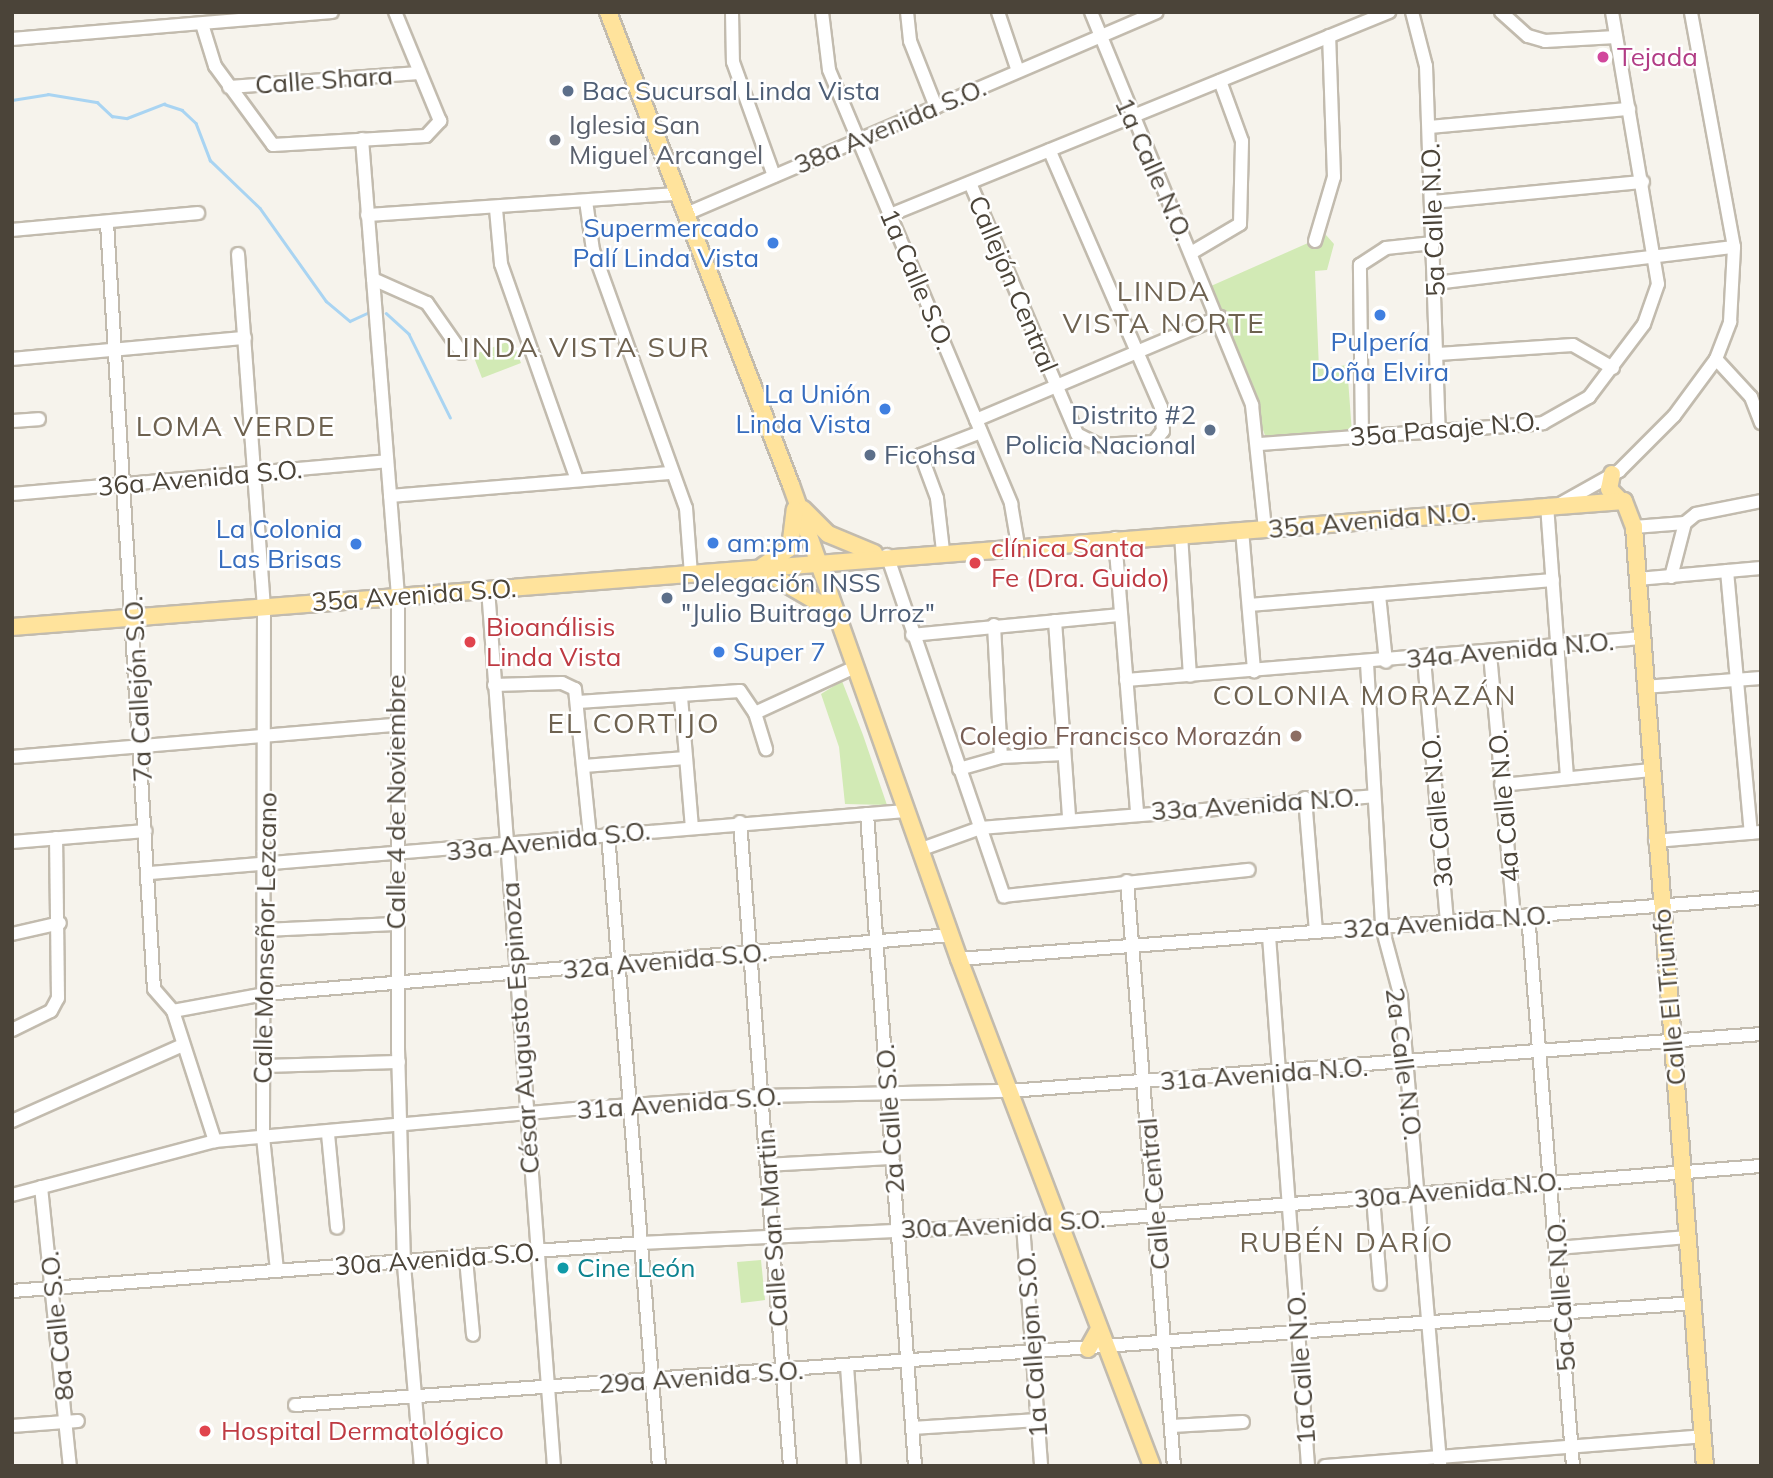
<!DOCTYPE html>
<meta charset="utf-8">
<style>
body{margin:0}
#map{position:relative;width:1773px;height:1478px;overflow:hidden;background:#f6f3ec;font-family:Mulish,sans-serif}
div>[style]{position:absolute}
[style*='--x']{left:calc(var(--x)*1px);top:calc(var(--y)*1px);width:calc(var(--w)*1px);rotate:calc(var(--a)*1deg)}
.green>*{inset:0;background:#d2eab5}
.stream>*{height:2.5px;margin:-1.25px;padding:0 1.25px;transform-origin:1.25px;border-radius:1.25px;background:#a9d4f2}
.roads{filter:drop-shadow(2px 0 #c2bbae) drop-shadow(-2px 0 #c2bbae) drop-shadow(0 2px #c2bbae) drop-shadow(0 -2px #c2bbae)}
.minor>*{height:12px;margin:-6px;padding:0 6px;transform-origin:6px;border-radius:6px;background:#fff}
.major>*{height:16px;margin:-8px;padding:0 8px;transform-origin:8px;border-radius:8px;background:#ffe39c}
.dots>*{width:19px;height:19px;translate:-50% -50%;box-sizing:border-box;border:4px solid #fff;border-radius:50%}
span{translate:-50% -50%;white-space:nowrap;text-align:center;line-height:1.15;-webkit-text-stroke:5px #fff;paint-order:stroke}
.hotel-label{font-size:26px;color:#b23c85}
.left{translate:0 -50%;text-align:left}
.street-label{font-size:26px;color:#4b4439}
.service-label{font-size:26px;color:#4e5e75}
.right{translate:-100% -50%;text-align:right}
.worship-label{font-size:26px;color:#5b616d}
.shop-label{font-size:26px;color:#366cbe}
.health-label{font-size:26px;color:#be3a42}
.education-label{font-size:26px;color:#785e54}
.culture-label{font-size:26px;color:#0d838f}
.neighbourhood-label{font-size:28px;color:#6e6250;letter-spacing:2px}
.frame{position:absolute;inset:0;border:14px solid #4b4439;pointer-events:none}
</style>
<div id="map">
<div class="green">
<div style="clip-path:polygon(1326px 235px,1334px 244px,1327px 270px,1315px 271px,1319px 369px,1347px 365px,1352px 433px,1267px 441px,1211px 286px)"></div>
<div style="clip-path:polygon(512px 340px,521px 363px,482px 378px,473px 355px)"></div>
<div style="clip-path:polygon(842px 681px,863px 735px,887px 805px,845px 804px,839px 747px,821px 694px)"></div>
<div style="clip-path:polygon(761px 1260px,765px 1300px,741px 1303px,737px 1262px)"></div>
</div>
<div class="stream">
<div style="--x:12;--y:100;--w:36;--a:-9"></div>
<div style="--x:48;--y:94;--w:50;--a:9.3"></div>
<div style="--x:97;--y:102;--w:21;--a:43"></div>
<div style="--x:112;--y:116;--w:15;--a:8"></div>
<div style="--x:127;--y:118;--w:40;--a:-21"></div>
<div style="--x:164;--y:104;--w:19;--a:18"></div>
<div style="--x:182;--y:110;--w:19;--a:43"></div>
<div style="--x:196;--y:123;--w:40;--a:69"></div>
<div style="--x:210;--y:160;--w:69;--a:43.8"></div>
<div style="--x:260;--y:208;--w:114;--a:54.6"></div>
<div style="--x:326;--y:301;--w:31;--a:40"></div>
<div style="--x:350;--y:321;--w:19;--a:-25"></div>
<div style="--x:386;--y:313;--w:31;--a:42"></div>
<div style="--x:409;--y:334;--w:93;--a:63.7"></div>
</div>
<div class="roads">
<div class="minor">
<div style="--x:732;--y:12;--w:50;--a:88.9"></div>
<div style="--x:733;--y:62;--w:121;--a:70.2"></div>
<div style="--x:822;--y:12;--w:58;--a:83.1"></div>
<div style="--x:829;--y:70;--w:471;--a:67.2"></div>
<div style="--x:1011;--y:504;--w:42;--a:80.3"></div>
<div style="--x:907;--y:12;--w:29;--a:84"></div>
<div style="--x:910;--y:41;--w:71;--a:68.5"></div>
<div style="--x:998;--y:12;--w:62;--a:71.3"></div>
<div style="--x:1091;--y:12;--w:425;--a:67.7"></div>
<div style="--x:1252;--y:405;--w:124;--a:84"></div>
<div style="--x:1412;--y:12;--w:56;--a:75.5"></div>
<div style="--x:1426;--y:66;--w:365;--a:88"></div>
<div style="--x:1501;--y:12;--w:36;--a:42"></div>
<div style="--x:1528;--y:36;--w:18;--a:16"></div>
<div style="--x:1545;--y:41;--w:71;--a:-3.2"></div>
<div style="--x:202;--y:24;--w:44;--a:72.8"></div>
<div style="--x:215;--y:66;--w:98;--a:53.7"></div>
<div style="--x:273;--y:145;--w:153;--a:-3.4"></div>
<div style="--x:426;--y:136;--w:21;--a:-47"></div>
<div style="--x:440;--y:121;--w:118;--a:-112.4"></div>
<div style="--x:12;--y:39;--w:321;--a:-4.8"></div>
<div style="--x:229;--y:87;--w:191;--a:-4.2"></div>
<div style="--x:1430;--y:127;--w:200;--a:-5.2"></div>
<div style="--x:362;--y:139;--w:458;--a:85.5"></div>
<div style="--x:398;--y:596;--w:453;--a:90"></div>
<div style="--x:398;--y:1049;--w:216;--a:88.4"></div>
<div style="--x:404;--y:1265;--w:202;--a:85.2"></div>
<div style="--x:970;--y:183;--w:273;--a:66.9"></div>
<div style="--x:1077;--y:434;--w:25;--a:27"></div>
<div style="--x:1099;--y:445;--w:55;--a:-3.1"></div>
<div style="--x:1154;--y:442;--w:14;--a:-51"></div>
<div style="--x:1163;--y:431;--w:24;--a:-95"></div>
<div style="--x:1161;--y:407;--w:280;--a:-113.5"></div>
<div style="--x:586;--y:201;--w:49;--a:81.9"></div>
<div style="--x:593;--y:250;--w:274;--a:70.2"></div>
<div style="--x:686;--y:508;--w:66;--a:85.7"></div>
<div style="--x:1434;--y:202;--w:210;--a:-5.5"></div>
<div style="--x:496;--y:209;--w:55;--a:84.8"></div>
<div style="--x:501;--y:264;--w:229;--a:70.6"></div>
<div style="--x:686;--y:214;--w:512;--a:-23.21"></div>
<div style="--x:367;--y:215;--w:312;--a:-3.9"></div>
<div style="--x:890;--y:215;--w:539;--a:-22.14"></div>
<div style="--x:107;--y:223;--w:767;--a:86.49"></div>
<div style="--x:154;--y:989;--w:29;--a:49"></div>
<div style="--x:173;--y:1011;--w:137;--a:72.1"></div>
<div style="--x:12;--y:230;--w:187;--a:-5.2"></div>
<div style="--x:1315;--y:241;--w:67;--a:-73.5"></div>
<div style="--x:1334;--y:177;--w:141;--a:-92"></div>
<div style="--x:1191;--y:253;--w:57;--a:-30.6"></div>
<div style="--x:1240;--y:224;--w:83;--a:-88.6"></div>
<div style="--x:1242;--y:141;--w:64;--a:-110.1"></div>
<div style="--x:238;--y:254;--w:353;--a:85.8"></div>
<div style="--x:264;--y:606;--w:531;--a:90.11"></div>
<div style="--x:263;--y:1137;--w:134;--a:84"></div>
<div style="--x:373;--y:279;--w:59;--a:24"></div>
<div style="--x:427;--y:303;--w:61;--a:55"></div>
<div style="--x:1435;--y:283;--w:301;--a:-6.9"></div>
<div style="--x:1438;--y:354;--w:135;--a:-3.8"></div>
<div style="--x:1573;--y:345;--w:46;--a:29.9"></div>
<div style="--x:12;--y:359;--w:234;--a:-5.2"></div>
<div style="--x:1716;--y:359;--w:52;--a:47.4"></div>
<div style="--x:1751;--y:397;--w:28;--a:69"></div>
<div style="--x:976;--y:420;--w:265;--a:-22.9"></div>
<div style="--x:12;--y:421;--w:27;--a:-4"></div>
<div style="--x:1362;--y:437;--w:172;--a:-90.7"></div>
<div style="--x:1360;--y:265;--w:31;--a:-33"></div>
<div style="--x:1386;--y:248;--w:47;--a:-6.1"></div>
<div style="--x:1260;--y:444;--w:284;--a:-4.2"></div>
<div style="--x:1543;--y:423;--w:53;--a:-29.5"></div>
<div style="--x:1589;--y:397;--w:91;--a:-53"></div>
<div style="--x:1644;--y:324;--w:42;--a:-70.7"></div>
<div style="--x:1658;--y:284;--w:276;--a:-99.6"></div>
<div style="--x:12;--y:494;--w:376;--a:-5"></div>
<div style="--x:390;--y:496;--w:283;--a:-4.7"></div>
<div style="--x:1560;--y:504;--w:68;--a:-29.2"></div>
<div style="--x:1619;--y:471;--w:78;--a:-45"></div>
<div style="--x:1674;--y:416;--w:71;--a:-53.6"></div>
<div style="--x:1716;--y:359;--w:40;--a:-69"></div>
<div style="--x:1730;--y:322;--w:75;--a:-86.9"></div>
<div style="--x:1734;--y:247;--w:239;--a:-100.4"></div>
<div style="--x:1547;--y:505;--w:273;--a:85.8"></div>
<div style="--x:1634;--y:527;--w:51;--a:-4.5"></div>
<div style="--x:1242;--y:530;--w:142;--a:85.1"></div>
<div style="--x:1181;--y:534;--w:142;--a:86.4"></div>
<div style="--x:1115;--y:538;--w:275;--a:85.4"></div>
<div style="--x:943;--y:551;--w:53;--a:-96.5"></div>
<div style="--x:937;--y:498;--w:46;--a:-110.4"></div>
<div style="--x:921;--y:455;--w:64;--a:-21"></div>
<div style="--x:887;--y:555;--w:361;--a:71.1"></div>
<div style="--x:1004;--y:896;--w:246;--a:-6.1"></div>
<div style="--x:1727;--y:571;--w:263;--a:84.8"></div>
<div style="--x:1671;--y:577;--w:56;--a:-75.5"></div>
<div style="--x:1685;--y:523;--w:14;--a:-39"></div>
<div style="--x:1696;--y:514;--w:66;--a:-11.3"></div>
<div style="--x:1638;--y:579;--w:123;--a:-5.1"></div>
<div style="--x:488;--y:589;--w:879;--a:85.7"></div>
<div style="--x:1379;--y:595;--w:67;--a:84"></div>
<div style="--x:1249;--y:605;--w:305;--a:-4.7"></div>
<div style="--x:1055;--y:621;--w:197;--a:85.9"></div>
<div style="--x:994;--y:625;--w:132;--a:87"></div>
<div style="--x:912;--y:635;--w:209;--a:-5.5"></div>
<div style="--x:1490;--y:654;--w:263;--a:84.8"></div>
<div style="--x:1424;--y:659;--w:264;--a:85"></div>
<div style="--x:1367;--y:663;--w:264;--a:86.7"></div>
<div style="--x:1382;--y:927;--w:73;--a:75"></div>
<div style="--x:1401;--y:998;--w:470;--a:85.2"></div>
<div style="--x:1126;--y:680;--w:518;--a:-4.65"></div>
<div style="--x:494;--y:685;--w:68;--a:-1.7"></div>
<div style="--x:562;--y:683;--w:14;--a:25"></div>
<div style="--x:575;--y:689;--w:148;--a:84.2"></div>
<div style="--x:1644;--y:687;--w:117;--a:-4.4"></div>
<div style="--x:681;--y:697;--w:130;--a:85.2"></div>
<div style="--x:578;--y:702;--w:162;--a:-3.9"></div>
<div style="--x:740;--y:691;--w:27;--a:56"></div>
<div style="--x:755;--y:713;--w:38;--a:73"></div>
<div style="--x:755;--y:713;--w:108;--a:-24.7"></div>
<div style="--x:12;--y:757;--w:385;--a:-4.8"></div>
<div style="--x:584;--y:766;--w:102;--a:-4.5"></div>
<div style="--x:959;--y:769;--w:44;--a:-15.9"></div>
<div style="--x:1001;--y:757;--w:63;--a:-2.7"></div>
<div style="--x:1501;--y:785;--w:150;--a:-5.7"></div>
<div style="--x:1305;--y:798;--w:134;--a:85.3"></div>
<div style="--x:867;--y:814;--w:654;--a:85.79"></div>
<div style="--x:740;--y:822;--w:646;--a:85.56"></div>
<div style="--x:608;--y:834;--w:634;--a:85.39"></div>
<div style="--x:1655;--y:841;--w:106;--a:-4.9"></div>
<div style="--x:12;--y:842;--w:134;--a:-4.7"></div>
<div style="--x:919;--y:850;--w:65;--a:-19.8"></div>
<div style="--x:980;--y:828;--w:395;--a:-4.6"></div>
<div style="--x:150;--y:873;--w:758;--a:-4.69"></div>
<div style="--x:1127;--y:881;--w:587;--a:85.41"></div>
<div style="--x:1528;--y:915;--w:553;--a:85.33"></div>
<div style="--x:264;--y:930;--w:131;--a:-2.6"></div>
<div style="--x:12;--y:934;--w:49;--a:-12.9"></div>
<div style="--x:1269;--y:936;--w:531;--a:85.79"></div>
<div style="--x:959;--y:959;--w:804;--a:-4.35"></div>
<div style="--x:173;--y:1011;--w:94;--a:-10.5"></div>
<div style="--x:265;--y:994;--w:688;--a:-4.92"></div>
<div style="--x:12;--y:1030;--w:43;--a:-26"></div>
<div style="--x:51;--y:1011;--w:15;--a:-62"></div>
<div style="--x:58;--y:998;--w:160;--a:-90.7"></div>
<div style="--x:263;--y:1066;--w:136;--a:-1.7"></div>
<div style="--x:12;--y:1121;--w:187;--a:-24"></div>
<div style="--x:328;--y:1134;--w:94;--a:84.5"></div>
<div style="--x:767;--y:1165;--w:126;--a:-3.2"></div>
<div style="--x:41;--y:1187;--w:281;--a:84.1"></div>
<div style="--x:12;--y:1195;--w:210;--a:-14.9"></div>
<div style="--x:215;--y:1141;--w:361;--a:-5.1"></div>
<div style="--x:575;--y:1109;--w:186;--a:-4"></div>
<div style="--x:761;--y:1096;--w:248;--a:-1.2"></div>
<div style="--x:1009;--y:1091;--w:754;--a:-4.33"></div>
<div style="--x:1373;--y:1197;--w:87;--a:85.4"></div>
<div style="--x:1023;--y:1225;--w:242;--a:85.7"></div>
<div style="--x:1557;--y:1248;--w:131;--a:-4.8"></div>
<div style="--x:466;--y:1259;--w:76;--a:84.7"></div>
<div style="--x:12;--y:1291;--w:631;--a:-4.36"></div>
<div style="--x:641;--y:1243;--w:417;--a:-2.7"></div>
<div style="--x:1058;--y:1223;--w:705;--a:-4.64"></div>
<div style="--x:847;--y:1366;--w:100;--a:86"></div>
<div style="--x:295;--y:1405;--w:1402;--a:-4.17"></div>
<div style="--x:12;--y:1426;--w:66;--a:-4.3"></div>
<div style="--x:1172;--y:1426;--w:71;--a:-3.2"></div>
<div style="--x:912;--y:1428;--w:126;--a:-3.6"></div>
<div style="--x:1325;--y:1466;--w:379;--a:-4.5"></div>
</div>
<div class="major">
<div style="--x:608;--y:12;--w:507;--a:68.85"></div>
<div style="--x:791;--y:485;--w:503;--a:70.48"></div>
<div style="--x:959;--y:959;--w:542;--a:69.16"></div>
<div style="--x:1612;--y:474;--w:15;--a:101"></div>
<div style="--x:1609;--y:489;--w:14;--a:45"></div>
<div style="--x:803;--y:509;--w:35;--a:45"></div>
<div style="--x:828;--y:534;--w:50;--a:22.4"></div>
<div style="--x:763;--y:566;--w:32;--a:-34"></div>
<div style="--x:790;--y:548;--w:39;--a:-83"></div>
<div style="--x:764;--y:571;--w:78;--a:30.2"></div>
<div style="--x:12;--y:627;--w:1617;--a:-4.47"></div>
<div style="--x:1624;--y:501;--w:28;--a:69"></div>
<div style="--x:1634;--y:527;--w:942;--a:85.68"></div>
<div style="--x:1088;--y:1349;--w:23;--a:-61"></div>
</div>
</div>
<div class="dots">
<div style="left:1603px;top:57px;background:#d1479c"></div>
<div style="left:568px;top:91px;background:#5c6f8a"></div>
<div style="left:555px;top:140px;background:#6b7280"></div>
<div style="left:773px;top:243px;background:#3f7fe0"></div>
<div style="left:1380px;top:315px;background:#3f7fe0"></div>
<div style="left:885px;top:409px;background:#3f7fe0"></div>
<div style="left:1210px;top:430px;background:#5c6f8a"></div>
<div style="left:870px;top:455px;background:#5c6f8a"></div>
<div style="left:713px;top:543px;background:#3f7fe0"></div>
<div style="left:356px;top:544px;background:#3f7fe0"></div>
<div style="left:975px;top:563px;background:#e0444e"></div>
<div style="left:667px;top:598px;background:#5c6f8a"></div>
<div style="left:470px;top:642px;background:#e0444e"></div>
<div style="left:719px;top:652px;background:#3f7fe0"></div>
<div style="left:1296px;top:736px;background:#8d6e63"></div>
<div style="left:563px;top:1268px;background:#0f9aa8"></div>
<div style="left:205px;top:1431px;background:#e0444e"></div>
</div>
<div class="hotel-label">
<span class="left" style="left:1617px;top:57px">Tejada</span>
</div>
<div class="street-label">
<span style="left:324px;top:80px;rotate:-4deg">Calle Shara</span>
<span style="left:890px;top:126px;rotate:-23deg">38a Avenida S.O.</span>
<span style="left:1154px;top:169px;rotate:66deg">1a Calle N.O.</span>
<span style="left:1433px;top:220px;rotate:-92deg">5a Calle N.O.</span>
<span style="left:917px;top:279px;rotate:67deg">1a Calle S.O.</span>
<span style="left:1013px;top:284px;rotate:67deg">Callejón Central</span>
<span style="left:1445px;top:429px;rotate:-5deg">35a Pasaje N.O.</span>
<span style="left:200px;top:478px;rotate:-5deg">36a Avenida S.O.</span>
<span style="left:1372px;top:520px;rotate:-5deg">35a Avenida N.O.</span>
<span style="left:414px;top:595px;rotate:-4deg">35a Avenida S.O.</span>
<span style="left:1510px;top:650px;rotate:-5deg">34a Avenida N.O.</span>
<span style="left:138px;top:689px;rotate:-93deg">7a Callejón S.O.</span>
<span style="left:396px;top:802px;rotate:-90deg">Calle 4 de Noviembre</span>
<span style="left:1255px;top:804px;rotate:-4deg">33a Avenida N.O.</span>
<span style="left:1504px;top:806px;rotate:-95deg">4a Calle N.O.</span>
<span style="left:1437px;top:811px;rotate:-95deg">3a Calle N.O.</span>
<span style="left:548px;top:841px;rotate:-6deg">33a Avenida S.O.</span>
<span style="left:1447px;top:922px;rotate:-4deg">32a Avenida N.O.</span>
<span style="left:265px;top:938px;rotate:-89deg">Calle Monseñor Lezcano</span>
<span style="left:665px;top:961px;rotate:-5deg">32a Avenida S.O.</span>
<span style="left:1669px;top:997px;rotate:-95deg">Calle El Triunfo</span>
<span style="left:520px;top:1028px;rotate:-94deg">César Augusto Espinoza</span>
<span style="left:1404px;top:1064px;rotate:83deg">2a Calle N.O.</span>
<span style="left:1264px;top:1074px;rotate:-4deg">31a Avenida N.O.</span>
<span style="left:679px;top:1103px;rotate:-4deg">31a Avenida S.O.</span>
<span style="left:890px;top:1119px;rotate:-94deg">2a Calle S.O.</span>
<span style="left:1458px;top:1190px;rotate:-5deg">30a Avenida N.O.</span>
<span style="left:1154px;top:1194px;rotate:-95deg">Calle Central</span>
<span style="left:1003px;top:1224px;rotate:-3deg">30a Avenida S.O.</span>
<span style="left:772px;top:1228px;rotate:-94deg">Calle San Martin</span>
<span style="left:437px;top:1259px;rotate:-4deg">30a Avenida S.O.</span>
<span style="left:1561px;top:1295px;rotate:-94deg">5a Calle N.O.</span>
<span style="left:57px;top:1326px;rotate:-96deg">8a Calle S.O.</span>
<span style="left:1032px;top:1345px;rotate:-94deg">1a Callejon S.O.</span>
<span style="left:1301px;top:1368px;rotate:-94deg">1a Calle N.O.</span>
<span style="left:701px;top:1377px;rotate:-4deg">29a Avenida S.O.</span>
</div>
<div class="service-label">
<span class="left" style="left:582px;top:91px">Bac Sucursal Linda Vista</span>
<span class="right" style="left:1196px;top:430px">Distrito #2<br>Policia Nacional</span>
<span class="left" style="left:884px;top:455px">Ficohsa</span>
<span class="left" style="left:681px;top:598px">Delegación INSS<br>"Julio Buitrago Urroz"</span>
</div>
<div class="worship-label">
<span class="left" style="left:569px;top:140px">Iglesia San<br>Miguel Arcangel</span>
</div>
<div class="shop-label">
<span class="right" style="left:759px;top:243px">Supermercado<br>Palí Linda Vista</span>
<span style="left:1380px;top:357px">Pulpería<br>Doña Elvira</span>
<span class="right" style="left:871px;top:409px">La Unión<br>Linda Vista</span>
<span class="right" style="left:342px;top:544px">La Colonia<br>Las Brisas</span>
<span class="left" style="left:727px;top:543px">am:pm</span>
<span class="left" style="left:733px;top:652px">Super 7</span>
</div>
<div class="health-label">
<span class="left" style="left:991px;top:563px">clínica Santa<br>Fe (Dra. Guido)</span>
<span class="left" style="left:486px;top:642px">Bioanálisis<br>Linda Vista</span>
<span class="left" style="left:221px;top:1431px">Hospital Dermatológico</span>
</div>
<div class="education-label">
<span class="right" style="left:1282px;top:736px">Colegio Francisco Morazán</span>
</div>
<div class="culture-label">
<span class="left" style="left:577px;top:1268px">Cine León</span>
</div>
<div class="neighbourhood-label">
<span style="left:1164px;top:307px">LINDA<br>VISTA NORTE</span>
<span style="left:578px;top:347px">LINDA VISTA SUR</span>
<span style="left:236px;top:426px">LOMA VERDE</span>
<span style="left:1365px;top:695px">COLONIA MORAZÁN</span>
<span style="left:634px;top:723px">EL CORTIJO</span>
<span style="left:1347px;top:1242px">RUBÉN DARÍO</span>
</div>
<div class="frame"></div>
</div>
